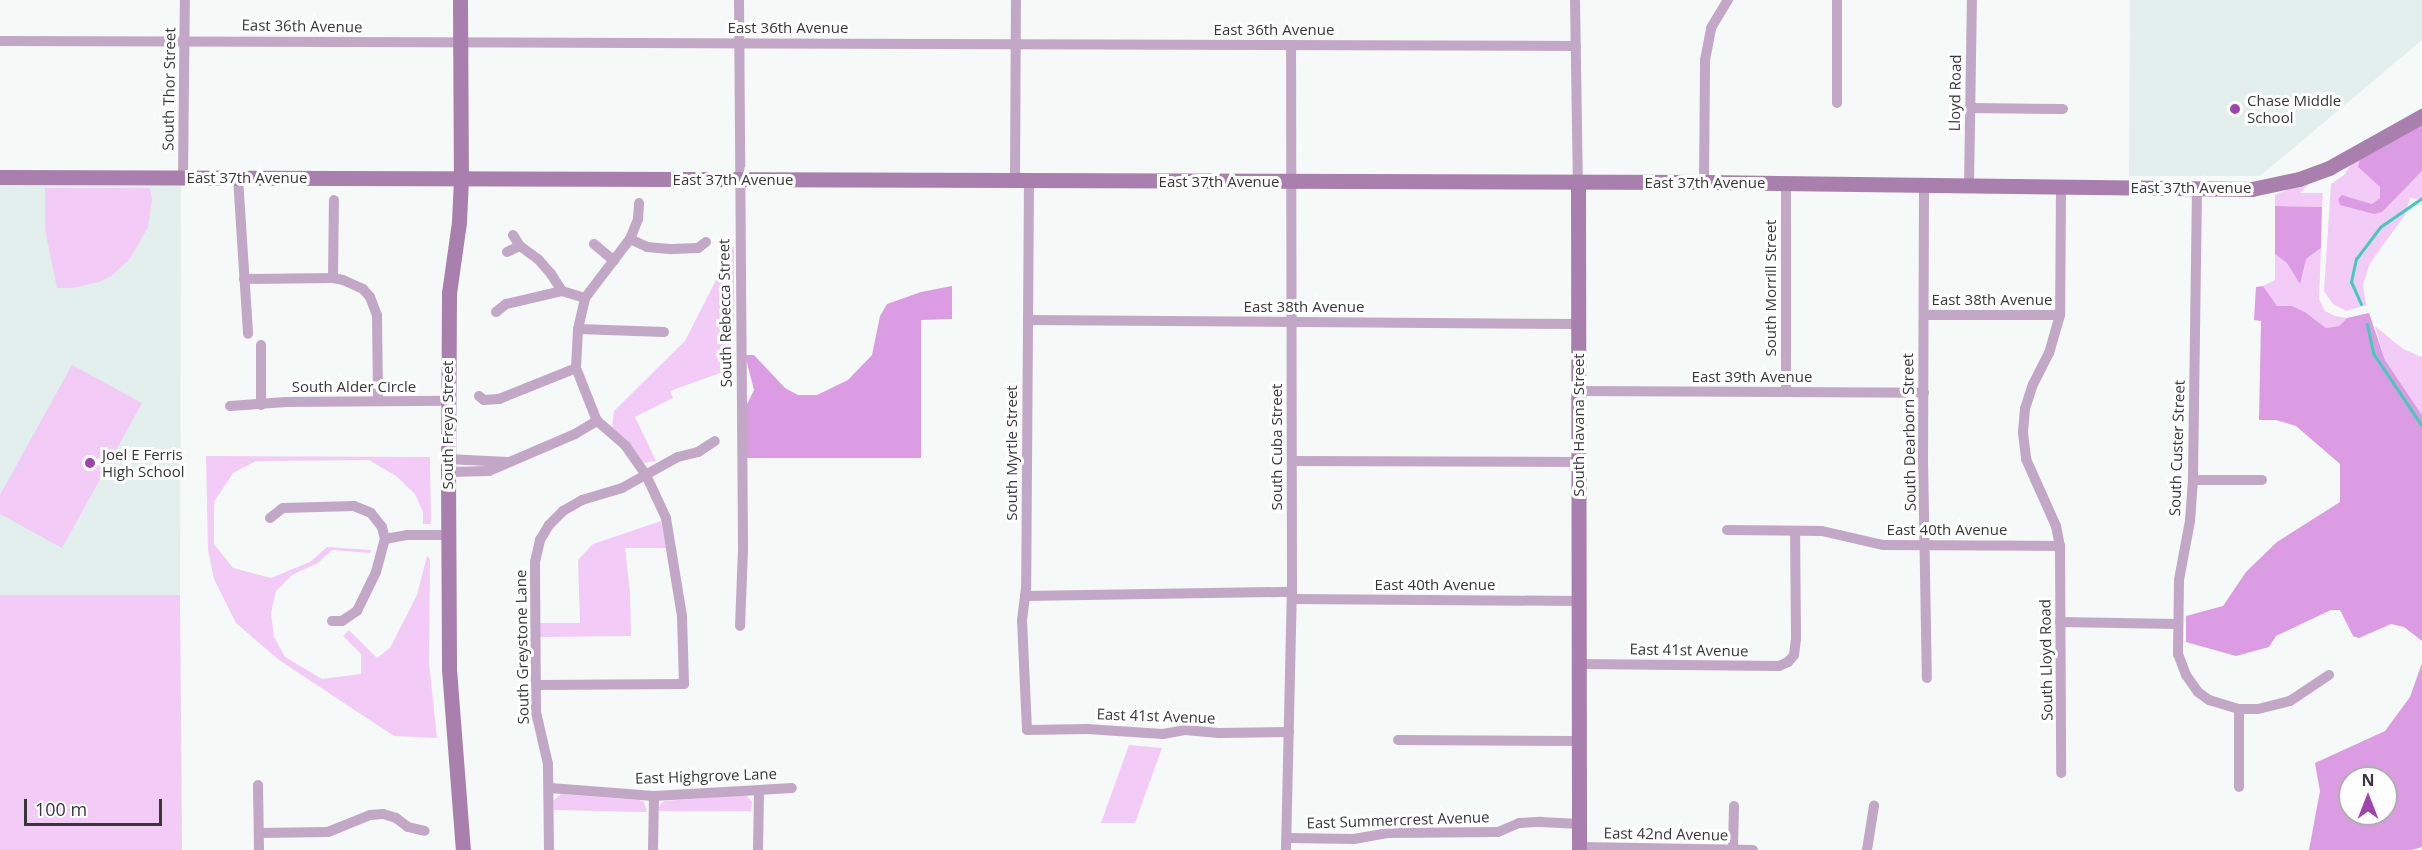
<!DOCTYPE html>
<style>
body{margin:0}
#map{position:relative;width:2422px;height:850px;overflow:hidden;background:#f5f9f8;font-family:"Open Sans",sans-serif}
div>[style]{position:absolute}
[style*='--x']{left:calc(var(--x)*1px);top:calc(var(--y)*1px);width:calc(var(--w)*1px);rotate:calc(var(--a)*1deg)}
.built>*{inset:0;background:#e2efec}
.green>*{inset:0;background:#f2cbf6}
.forest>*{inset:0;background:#dc9ce4}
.stream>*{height:3px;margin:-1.5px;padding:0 1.5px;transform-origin:1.5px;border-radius:1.5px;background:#40ccb8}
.street>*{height:10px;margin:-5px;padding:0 5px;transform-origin:5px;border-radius:5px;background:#c3a7c6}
.secondary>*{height:15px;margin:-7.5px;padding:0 7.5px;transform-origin:7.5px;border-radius:7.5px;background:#a87fad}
.dots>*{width:16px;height:16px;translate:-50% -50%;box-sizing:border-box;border:3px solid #fff;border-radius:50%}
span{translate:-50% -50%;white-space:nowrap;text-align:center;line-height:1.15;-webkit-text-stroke:6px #fff;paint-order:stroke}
.street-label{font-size:15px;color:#363838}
.poi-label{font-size:15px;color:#363838}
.left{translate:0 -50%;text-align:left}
.north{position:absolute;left:2338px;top:766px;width:60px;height:60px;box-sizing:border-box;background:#fff;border:2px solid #afafaf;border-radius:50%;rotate:0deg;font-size:16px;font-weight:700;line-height:24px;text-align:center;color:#363838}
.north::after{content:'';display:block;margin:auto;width:21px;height:27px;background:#a043ac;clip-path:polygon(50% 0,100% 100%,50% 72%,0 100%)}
.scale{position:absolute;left:24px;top:799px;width:138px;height:27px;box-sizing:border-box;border:3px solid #363838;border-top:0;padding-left:8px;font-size:18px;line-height:21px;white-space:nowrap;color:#363838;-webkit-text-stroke:4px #fff;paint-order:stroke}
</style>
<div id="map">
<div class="built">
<div style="clip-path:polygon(2130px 0,2422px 0,2422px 40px,2260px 176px,2129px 176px)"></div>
<div style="clip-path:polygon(0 185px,181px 186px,180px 595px,0 595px)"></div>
</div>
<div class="green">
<div style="clip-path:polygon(2360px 158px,2358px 167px,2380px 187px,2380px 198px,2372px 204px,2342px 195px,2382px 211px,2422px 171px,2422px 200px,2410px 198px,2405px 215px,2370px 263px,2363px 285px,2366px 305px,2346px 311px,2333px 304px,2324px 291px,2331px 184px,2344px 175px,2354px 160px)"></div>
<div style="clip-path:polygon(2313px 179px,2300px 193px,2323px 193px,2322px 207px,2275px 206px,2275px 195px)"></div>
<div style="clip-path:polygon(45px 188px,150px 188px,152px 199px,148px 227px,129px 260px,111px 276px,99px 282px,73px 288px,57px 288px,45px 229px)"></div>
<div style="clip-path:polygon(734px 245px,734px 368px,670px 391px,673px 398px,635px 417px,656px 461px,644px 463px,639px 460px,612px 427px,614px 411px,685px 341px)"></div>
<div style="clip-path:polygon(2321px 248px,2319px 299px,2325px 311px,2335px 316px,2347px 318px,2339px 326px,2326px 328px,2305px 312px,2292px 306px,2277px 306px,2263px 286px,2275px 280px,2275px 254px,2287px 263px,2306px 259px)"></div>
<div style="clip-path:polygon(2375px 326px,2403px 349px,2422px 357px,2422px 415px,2385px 360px)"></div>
<div style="clip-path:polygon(72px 365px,142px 403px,62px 548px,0 514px,0 495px)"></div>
<div style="clip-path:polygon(206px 456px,430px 457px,431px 524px,423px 524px,423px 512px,415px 494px,396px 476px,369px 460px,256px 461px,233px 473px,214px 502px,214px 544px,233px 568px,271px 578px,310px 562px,327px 547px,371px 550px,370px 553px,332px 550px,318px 563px,292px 575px,276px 591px,271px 613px,274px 637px,285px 657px,322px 679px,361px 674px,361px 654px,343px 636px,349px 630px,377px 658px,390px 648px,417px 595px,427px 556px,430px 559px,429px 663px,437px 738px,394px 736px,279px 660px,236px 623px,214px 579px,208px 550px)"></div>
<div style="clip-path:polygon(661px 521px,666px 548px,625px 548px,630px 592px,631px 636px,540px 637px,540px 623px,580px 623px,578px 560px,593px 544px)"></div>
<div style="clip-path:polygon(0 595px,180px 595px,182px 850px,0 850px)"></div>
<div style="clip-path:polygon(1129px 745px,1162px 748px,1135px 823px,1101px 823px)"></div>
<div style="clip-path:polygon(561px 794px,639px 800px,644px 802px,647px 812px,554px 810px,553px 801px)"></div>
<div style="clip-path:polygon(746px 795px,752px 802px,751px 811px,659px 811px,659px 806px,664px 801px)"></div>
</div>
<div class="forest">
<div style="clip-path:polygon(2422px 120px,2422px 171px,2382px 212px,2374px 214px,2340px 205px,2338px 199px,2342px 195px,2372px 204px,2380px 198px,2380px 187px,2358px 167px,2360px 158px)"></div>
<div style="clip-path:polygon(2275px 206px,2322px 207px,2321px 248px,2306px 259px,2300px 284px,2287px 263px,2275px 254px)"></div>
<div style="clip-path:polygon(952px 286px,952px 319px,921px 320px,921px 458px,747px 458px,746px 406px,754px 390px,745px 355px,754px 355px,785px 388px,798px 395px,817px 395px,848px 380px,872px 355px,880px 316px,887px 304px,921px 292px)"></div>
<div style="clip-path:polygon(2263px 286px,2277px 306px,2292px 306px,2305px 312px,2326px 328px,2339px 326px,2347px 318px,2369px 313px,2385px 360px,2422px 415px,2422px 641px,2404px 627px,2391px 624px,2359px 638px,2353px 636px,2340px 610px,2331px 610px,2276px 636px,2269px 647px,2236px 656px,2186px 642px,2186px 616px,2223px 606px,2246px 572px,2277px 542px,2340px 502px,2340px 464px,2296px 426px,2276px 420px,2259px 420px,2261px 321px,2254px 320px,2256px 287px)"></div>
<div style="clip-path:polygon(evenodd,2422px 663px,2422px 847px,2412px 850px,2309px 850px,2320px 791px,2315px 763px,2385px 731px,2410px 697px,2422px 663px,2350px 778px,2386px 778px,2386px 814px,2350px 814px,2350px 778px)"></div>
</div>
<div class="stream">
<div style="--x:2361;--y:304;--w:24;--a:-114"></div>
<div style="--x:2351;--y:282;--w:24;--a:-78"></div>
<div style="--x:2356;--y:259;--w:40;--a:-53"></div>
<div style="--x:2380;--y:227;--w:51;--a:-34.6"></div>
<div style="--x:2367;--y:324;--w:30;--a:78"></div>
<div style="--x:2373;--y:353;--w:88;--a:56.1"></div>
</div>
<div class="street">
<div style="--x:739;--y:0;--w:549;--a:89.58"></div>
<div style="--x:743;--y:549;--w:77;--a:92.2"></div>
<div style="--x:1575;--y:0;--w:182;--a:89.1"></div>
<div style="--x:0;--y:41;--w:1576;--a:0.18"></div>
<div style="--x:1837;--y:103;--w:103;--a:-90"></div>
<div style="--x:1970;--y:108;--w:93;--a:0.6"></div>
<div style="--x:183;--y:178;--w:178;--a:-89.4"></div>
<div style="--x:238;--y:178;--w:156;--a:86.3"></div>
<div style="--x:1015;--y:181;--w:181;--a:-89.7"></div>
<div style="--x:1029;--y:181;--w:407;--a:90.4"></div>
<div style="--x:1026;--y:588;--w:32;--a:97"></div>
<div style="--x:1022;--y:620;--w:110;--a:87.4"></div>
<div style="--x:1027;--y:730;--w:60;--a:-1"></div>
<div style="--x:1087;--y:729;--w:76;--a:3.8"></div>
<div style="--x:1163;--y:734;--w:22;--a:-10"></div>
<div style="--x:1185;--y:730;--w:34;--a:5"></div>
<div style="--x:1219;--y:733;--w:70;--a:-0.8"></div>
<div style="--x:1704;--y:182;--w:122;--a:-89.5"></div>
<div style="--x:1705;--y:60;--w:33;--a:-79"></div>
<div style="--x:1711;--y:28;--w:33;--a:-59"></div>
<div style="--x:1786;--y:183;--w:209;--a:90"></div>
<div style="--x:1924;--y:186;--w:272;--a:90.2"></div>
<div style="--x:1923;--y:458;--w:220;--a:89"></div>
<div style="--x:1969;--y:186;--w:186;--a:-89.1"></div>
<div style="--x:2061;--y:187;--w:128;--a:90.4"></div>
<div style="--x:2060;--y:315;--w:40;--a:106"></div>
<div style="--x:2049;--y:353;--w:35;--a:117"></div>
<div style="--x:2033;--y:384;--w:26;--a:108"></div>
<div style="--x:2025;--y:409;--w:24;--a:95"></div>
<div style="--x:2023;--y:433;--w:26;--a:83"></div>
<div style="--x:2026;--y:459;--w:73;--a:65.9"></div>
<div style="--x:2056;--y:526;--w:20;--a:79"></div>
<div style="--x:2060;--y:546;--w:227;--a:89.7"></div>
<div style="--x:2197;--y:189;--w:291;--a:90.8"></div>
<div style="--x:2193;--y:480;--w:41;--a:94.2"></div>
<div style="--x:2190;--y:521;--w:60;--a:100.6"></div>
<div style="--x:2179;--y:580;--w:74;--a:90.8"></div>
<div style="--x:2178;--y:654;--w:22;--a:69"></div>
<div style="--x:2186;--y:675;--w:21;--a:55"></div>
<div style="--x:2198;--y:692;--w:14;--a:36"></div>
<div style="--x:2209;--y:700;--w:31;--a:17"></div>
<div style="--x:2239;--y:709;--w:19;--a:0"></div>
<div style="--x:2258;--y:709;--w:33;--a:-14"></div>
<div style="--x:2290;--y:701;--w:47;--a:-33.7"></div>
<div style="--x:513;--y:235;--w:13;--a:58"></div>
<div style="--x:520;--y:246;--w:22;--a:36"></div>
<div style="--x:538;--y:259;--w:20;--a:49"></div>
<div style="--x:551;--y:274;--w:20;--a:57"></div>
<div style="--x:562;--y:291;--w:24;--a:17"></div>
<div style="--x:630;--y:239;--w:19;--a:25"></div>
<div style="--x:647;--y:247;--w:25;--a:5"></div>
<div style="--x:672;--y:249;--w:26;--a:-2"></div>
<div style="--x:698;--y:248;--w:10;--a:-37"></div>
<div style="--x:594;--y:244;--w:26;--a:40"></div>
<div style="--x:507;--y:252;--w:14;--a:-25"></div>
<div style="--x:333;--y:278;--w:78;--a:-89.3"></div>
<div style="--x:244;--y:279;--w:89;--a:-0.6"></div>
<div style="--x:333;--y:278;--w:10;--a:11"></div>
<div style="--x:343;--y:280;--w:22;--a:24"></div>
<div style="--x:363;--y:289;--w:11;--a:49"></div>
<div style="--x:370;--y:297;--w:19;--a:69"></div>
<div style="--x:377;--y:315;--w:86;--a:89.3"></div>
<div style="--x:496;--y:312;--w:13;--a:-39"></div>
<div style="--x:506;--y:304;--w:57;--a:-13.1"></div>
<div style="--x:1924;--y:315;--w:136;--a:0"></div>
<div style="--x:1028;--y:320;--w:551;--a:0.42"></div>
<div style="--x:578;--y:329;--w:86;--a:2"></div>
<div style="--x:261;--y:345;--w:60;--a:90"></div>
<div style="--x:1579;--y:391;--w:345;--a:0.3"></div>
<div style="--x:479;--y:396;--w:6;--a:39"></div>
<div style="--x:484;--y:400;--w:15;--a:-4"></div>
<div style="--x:499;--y:399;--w:83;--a:-21.9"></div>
<div style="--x:230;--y:406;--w:56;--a:-4.1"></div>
<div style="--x:286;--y:402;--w:162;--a:-0.4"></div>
<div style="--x:448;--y:459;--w:59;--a:2.9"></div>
<div style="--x:1292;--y:461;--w:287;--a:0.2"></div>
<div style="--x:448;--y:472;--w:41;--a:-1.4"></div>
<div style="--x:489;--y:471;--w:94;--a:-23.3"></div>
<div style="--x:575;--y:434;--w:26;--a:-31"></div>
<div style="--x:2193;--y:480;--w:69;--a:0"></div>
<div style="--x:270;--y:518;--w:16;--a:-38"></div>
<div style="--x:283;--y:508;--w:71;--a:-1.6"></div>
<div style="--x:354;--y:506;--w:18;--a:22"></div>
<div style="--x:371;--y:513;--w:18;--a:52"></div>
<div style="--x:382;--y:527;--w:12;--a:76"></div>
<div style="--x:385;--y:539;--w:22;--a:-10"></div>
<div style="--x:407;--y:535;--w:42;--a:0"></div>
<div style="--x:1727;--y:530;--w:95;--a:0.6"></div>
<div style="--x:1822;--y:531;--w:63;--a:12.9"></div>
<div style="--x:1883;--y:545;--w:177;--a:0.3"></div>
<div style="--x:1025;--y:596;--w:267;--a:-0.9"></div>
<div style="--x:1292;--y:599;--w:287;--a:0.4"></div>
<div style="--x:332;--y:621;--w:10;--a:0"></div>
<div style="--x:342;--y:621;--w:18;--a:-34"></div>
<div style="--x:357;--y:611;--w:43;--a:-64"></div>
<div style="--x:376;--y:572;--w:34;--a:-75"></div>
<div style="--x:2060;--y:622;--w:117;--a:1"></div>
<div style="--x:1580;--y:664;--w:199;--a:0.6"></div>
<div style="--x:1779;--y:666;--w:10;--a:-24"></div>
<div style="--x:1788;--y:662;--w:9;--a:-49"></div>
<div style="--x:1794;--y:655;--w:16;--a:-83"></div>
<div style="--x:1796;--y:639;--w:108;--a:-90.5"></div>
<div style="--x:537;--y:685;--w:147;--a:-0.4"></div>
<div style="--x:684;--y:684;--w:68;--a:-91.7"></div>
<div style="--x:682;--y:616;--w:99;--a:-99.3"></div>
<div style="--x:666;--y:518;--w:47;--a:-114.9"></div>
<div style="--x:646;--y:475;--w:35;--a:-125"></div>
<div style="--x:626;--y:446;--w:38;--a:-139"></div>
<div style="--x:597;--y:421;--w:57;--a:-111.6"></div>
<div style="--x:576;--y:368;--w:39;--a:-87"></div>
<div style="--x:578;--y:329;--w:32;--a:-77"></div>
<div style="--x:585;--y:298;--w:74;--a:-52.7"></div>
<div style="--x:630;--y:239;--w:22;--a:-68"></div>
<div style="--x:638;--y:219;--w:16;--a:-86"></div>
<div style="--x:1398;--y:740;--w:181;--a:0.3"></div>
<div style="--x:258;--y:785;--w:65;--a:89.1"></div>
<div style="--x:2239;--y:787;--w:78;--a:-90"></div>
<div style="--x:550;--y:788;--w:104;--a:4.4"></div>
<div style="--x:654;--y:796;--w:138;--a:-3.3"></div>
<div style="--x:259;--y:833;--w:69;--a:-0.8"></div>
<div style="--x:328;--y:832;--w:45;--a:-22"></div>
<div style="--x:370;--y:815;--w:13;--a:-4"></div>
<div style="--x:383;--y:814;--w:14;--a:17"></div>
<div style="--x:396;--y:818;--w:15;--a:37"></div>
<div style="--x:408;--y:827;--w:17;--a:13"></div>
<div style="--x:1287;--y:838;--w:67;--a:0.9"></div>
<div style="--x:1354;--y:839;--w:35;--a:-10"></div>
<div style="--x:1388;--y:833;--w:110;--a:-0.5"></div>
<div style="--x:1498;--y:832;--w:23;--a:-23"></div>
<div style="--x:1519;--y:823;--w:22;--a:-3"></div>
<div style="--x:1541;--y:822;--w:38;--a:3"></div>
<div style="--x:1579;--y:847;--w:174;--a:1"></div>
<div style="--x:1733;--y:849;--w:43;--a:-88.7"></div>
<div style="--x:549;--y:850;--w:86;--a:-90.7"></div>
<div style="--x:548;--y:764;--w:53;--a:-103"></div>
<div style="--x:536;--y:712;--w:150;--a:-90.4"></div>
<div style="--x:535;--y:562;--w:23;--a:-77"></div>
<div style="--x:540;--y:540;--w:17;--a:-59"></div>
<div style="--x:549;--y:525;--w:20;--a:-45"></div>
<div style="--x:563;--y:511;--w:22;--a:-30"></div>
<div style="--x:582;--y:500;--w:42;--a:-16.7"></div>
<div style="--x:622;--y:488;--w:64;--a:-29"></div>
<div style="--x:678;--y:457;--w:21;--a:-14"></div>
<div style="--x:698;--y:452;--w:20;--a:-33"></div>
<div style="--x:653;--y:850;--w:54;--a:-88.9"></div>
<div style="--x:758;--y:850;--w:60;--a:-89"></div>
<div style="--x:1286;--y:850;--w:258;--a:-88.7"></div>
<div style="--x:1292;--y:592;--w:547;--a:-90.1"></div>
<div style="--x:1867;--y:850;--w:45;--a:-81"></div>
</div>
<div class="secondary">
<div style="--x:460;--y:0;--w:179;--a:89.7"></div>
<div style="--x:461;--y:179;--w:43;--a:92.7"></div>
<div style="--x:459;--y:222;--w:72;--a:98"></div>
<div style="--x:449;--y:293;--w:179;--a:90.3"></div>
<div style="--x:448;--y:472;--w:197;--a:89.7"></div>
<div style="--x:449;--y:669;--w:182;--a:85.6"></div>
<div style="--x:0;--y:177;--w:1704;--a:0.17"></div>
<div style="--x:1704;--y:182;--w:548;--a:0.73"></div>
<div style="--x:2252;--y:189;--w:48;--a:-12"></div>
<div style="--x:2299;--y:179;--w:32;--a:-20"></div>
<div style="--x:2329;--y:168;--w:107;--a:-29.2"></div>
<div style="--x:1578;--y:182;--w:668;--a:89.91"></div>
</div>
<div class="dots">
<div style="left:2235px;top:109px;background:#a043ac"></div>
<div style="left:90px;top:463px;background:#a043ac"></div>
</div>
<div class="street-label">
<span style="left:302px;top:26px;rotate:1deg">East 36th Avenue</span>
<span style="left:788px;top:28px">East 36th Avenue</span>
<span style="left:1274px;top:30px">East 36th Avenue</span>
<span style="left:169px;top:89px;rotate:-89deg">South Thor Street</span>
<span style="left:1955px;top:93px;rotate:-89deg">Lloyd Road</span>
<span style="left:247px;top:178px">East 37th Avenue</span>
<span style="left:733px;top:180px">East 37th Avenue</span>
<span style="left:1219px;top:182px">East 37th Avenue</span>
<span style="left:1705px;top:183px">East 37th Avenue</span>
<span style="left:2191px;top:188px">East 37th Avenue</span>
<span style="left:1771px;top:288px;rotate:-90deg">South Morrill Street</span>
<span style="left:1992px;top:300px">East 38th Avenue</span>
<span style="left:1304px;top:307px">East 38th Avenue</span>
<span style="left:725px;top:313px;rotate:-91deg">South Rebecca Street</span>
<span style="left:1752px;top:377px">East 39th Avenue</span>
<span style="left:354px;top:387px">South Alder Circle</span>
<span style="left:448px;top:425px;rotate:-90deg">South Freya Street</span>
<span style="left:1579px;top:425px;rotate:-90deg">South Havana Street</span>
<span style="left:1909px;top:432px;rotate:-91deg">South Dearborn Street</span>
<span style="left:1277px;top:447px;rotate:-90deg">South Cuba Street</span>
<span style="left:2177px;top:448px;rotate:-88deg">South Custer Street</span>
<span style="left:1012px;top:453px;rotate:-90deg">South Myrtle Street</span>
<span style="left:1947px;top:530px">East 40th Avenue</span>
<span style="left:1435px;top:585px">East 40th Avenue</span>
<span style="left:522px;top:647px;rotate:-91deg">South Greystone Lane</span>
<span style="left:1689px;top:650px;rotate:1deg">East 41st Avenue</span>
<span style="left:2046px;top:660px;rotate:-91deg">South Lloyd Road</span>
<span style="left:1156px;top:716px;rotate:2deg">East 41st Avenue</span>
<span style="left:706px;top:776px;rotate:-2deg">East Highgrove Lane</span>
<span style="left:1398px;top:820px;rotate:-2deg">East Summercrest Avenue</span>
<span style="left:1666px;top:834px;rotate:1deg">East 42nd Avenue</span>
</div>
<div class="poi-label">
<span class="left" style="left:2247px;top:109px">Chase Middle<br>School</span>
<span class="left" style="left:102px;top:463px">Joel E Ferris<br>High School</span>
</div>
<div class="north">N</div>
<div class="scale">100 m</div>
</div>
